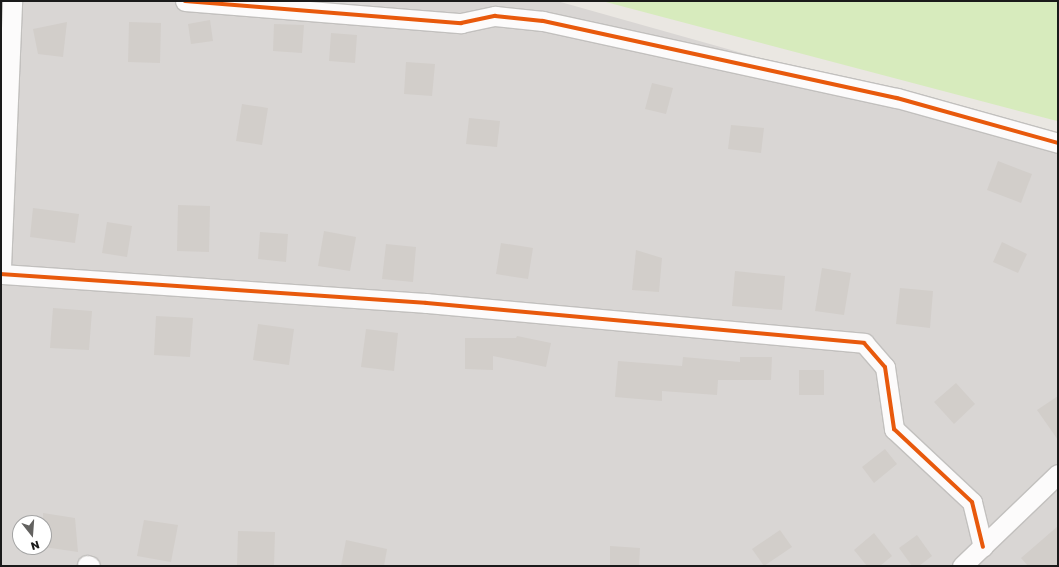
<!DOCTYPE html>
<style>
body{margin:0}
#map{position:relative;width:1059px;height:567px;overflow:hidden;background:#eae7e2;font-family:"Golos Text",sans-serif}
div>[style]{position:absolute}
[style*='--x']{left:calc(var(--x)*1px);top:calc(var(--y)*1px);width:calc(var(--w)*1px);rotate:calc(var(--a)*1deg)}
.residential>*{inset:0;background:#d9d6d4}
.grass>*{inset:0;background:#d7ebbd}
.building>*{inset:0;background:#d2ceca}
.roads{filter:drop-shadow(1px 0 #c2c0be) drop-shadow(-1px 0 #c2c0be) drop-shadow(0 1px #c2c0be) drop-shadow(0 -1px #c2c0be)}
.minor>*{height:19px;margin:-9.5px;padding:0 9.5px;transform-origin:9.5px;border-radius:9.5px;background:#fcfbfb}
.cycleway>*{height:4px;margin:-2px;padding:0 2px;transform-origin:2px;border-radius:2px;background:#e8590c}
span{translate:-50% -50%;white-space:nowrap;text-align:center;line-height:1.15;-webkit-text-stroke:4px #fff;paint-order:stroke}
.frame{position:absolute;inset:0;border:2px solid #1a1a1a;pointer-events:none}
.north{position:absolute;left:12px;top:515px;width:40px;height:40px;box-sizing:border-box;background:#fff;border:1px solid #a3a3a3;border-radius:50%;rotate:163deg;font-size:11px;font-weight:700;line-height:16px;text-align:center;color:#1a1a1a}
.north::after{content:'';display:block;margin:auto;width:14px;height:18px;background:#636260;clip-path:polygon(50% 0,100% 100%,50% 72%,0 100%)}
</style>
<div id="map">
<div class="residential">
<div style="clip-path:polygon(evenodd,1px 1px,557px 1px,1058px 142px,1058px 566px,1px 566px,1px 1px,20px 523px,44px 523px,44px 547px,20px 547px,20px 523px)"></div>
</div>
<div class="grass">
<div style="clip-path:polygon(602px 1px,1058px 1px,1058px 122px,1057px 121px)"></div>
</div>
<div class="building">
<div style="clip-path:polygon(210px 20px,213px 41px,191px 44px,188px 24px)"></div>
<div style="clip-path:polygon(67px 22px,63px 57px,38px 54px,33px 29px)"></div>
<div style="clip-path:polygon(129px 22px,161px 23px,160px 63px,128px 62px)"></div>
<div style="clip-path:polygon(274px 24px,304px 25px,302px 53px,273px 51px)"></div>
<div style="clip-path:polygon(331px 33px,357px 35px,355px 63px,329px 61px)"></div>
<div style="clip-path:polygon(406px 62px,435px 64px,432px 96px,404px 94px)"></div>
<div style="clip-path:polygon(652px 83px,673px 88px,666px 114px,645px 109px)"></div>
<div style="clip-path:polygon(242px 104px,268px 108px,262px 145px,236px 141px)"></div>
<div style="clip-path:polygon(469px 118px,500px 121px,497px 147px,466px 144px)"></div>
<div style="clip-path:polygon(731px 125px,764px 128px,761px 153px,728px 149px)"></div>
<div style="clip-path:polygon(998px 161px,1032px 174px,1021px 203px,987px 190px)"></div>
<div style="clip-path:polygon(178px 205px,210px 206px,209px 252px,177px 251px)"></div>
<div style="clip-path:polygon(33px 208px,79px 214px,75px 243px,30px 237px)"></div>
<div style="clip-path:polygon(107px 222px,132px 226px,127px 257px,102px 253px)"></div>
<div style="clip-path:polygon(324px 231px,356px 237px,350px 271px,318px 266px)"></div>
<div style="clip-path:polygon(260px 232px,288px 234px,286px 262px,258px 259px)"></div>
<div style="clip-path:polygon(1002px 242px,1027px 254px,1018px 273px,993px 262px)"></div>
<div style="clip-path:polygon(501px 243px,533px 248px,528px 279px,496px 274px)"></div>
<div style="clip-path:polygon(386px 244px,416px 247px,413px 282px,382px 279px)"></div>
<div style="clip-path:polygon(636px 250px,662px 258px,659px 292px,632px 290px)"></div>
<div style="clip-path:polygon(822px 268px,851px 273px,844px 315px,815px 311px)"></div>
<div style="clip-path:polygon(735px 271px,785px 276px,782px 310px,732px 306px)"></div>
<div style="clip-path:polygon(900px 288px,933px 291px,930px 328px,896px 324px)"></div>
<div style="clip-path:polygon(53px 308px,92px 311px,89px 350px,50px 348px)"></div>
<div style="clip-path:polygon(156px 316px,193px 318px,190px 357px,154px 355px)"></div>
<div style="clip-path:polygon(258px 324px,294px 329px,289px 365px,253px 360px)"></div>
<div style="clip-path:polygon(366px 329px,398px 333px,394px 371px,361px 367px)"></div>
<div style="clip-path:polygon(517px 336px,551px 343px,546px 367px,493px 356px,493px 370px,465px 369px,465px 338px,516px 338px)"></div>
<div style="clip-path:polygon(683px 357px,740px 362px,740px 357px,772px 357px,771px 380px,718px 380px,717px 395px,662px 391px,662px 401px,615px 397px,618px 361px,682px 366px)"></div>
<div style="clip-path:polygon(799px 370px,824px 370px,824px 395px,799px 395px)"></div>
<div style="clip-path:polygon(956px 383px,975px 404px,954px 424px,934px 402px)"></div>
<div style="clip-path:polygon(1058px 396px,1058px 440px,1037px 410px)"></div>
<div style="clip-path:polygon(885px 449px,897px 464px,874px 483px,862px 467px)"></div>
<div style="clip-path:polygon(43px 513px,75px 518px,78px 552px,44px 547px)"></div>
<div style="clip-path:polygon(144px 520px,178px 525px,171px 562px,137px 556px)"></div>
<div style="clip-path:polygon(1058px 526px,1058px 566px,1028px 566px,1021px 558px)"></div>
<div style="clip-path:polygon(780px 530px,792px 547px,764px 566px,752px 549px)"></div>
<div style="clip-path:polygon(238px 531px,275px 532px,274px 566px,237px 566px)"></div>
<div style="clip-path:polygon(874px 533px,892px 556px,880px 566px,867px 566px,854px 550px)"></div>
<div style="clip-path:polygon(917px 535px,932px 556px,919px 566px,912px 566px,899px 548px)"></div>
<div style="clip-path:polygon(346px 540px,387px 549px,384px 566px,341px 566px)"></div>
<div style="clip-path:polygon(610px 546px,640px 548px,639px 566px,610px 566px)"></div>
</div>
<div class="roads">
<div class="minor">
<div style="--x:185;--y:1;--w:277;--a:4.6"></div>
<div style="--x:461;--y:23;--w:35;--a:-12"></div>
<div style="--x:495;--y:16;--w:48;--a:5.9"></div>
<div style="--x:543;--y:21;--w:362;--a:12.3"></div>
<div style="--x:897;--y:98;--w:167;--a:15.6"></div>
<div style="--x:1;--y:267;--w:266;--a:-87.6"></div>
<div style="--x:1;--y:274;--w:426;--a:3.9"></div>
<div style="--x:426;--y:303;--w:440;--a:5.2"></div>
<div style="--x:864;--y:343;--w:32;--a:49"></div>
<div style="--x:885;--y:367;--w:63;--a:81.7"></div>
<div style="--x:894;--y:429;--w:107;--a:43.1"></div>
<div style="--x:972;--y:502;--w:46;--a:76.3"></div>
<div style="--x:87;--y:565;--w:3;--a:18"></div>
<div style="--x:962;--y:566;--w:133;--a:-43.8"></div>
</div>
</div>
<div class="cycleway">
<div style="--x:185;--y:1;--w:277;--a:4.6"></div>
<div style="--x:461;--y:23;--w:35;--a:-12"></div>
<div style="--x:495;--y:16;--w:48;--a:5.9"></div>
<div style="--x:543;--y:21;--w:362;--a:12.3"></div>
<div style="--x:897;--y:98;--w:167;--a:15.6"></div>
<div style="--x:1;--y:274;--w:426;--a:3.9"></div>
<div style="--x:426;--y:303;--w:440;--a:5.2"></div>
<div style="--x:864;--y:343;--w:32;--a:49"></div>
<div style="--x:885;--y:367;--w:63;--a:81.7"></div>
<div style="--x:894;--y:429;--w:107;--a:43.1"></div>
<div style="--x:972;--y:502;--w:46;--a:76.3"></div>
</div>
<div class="frame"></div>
<div class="north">N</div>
</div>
